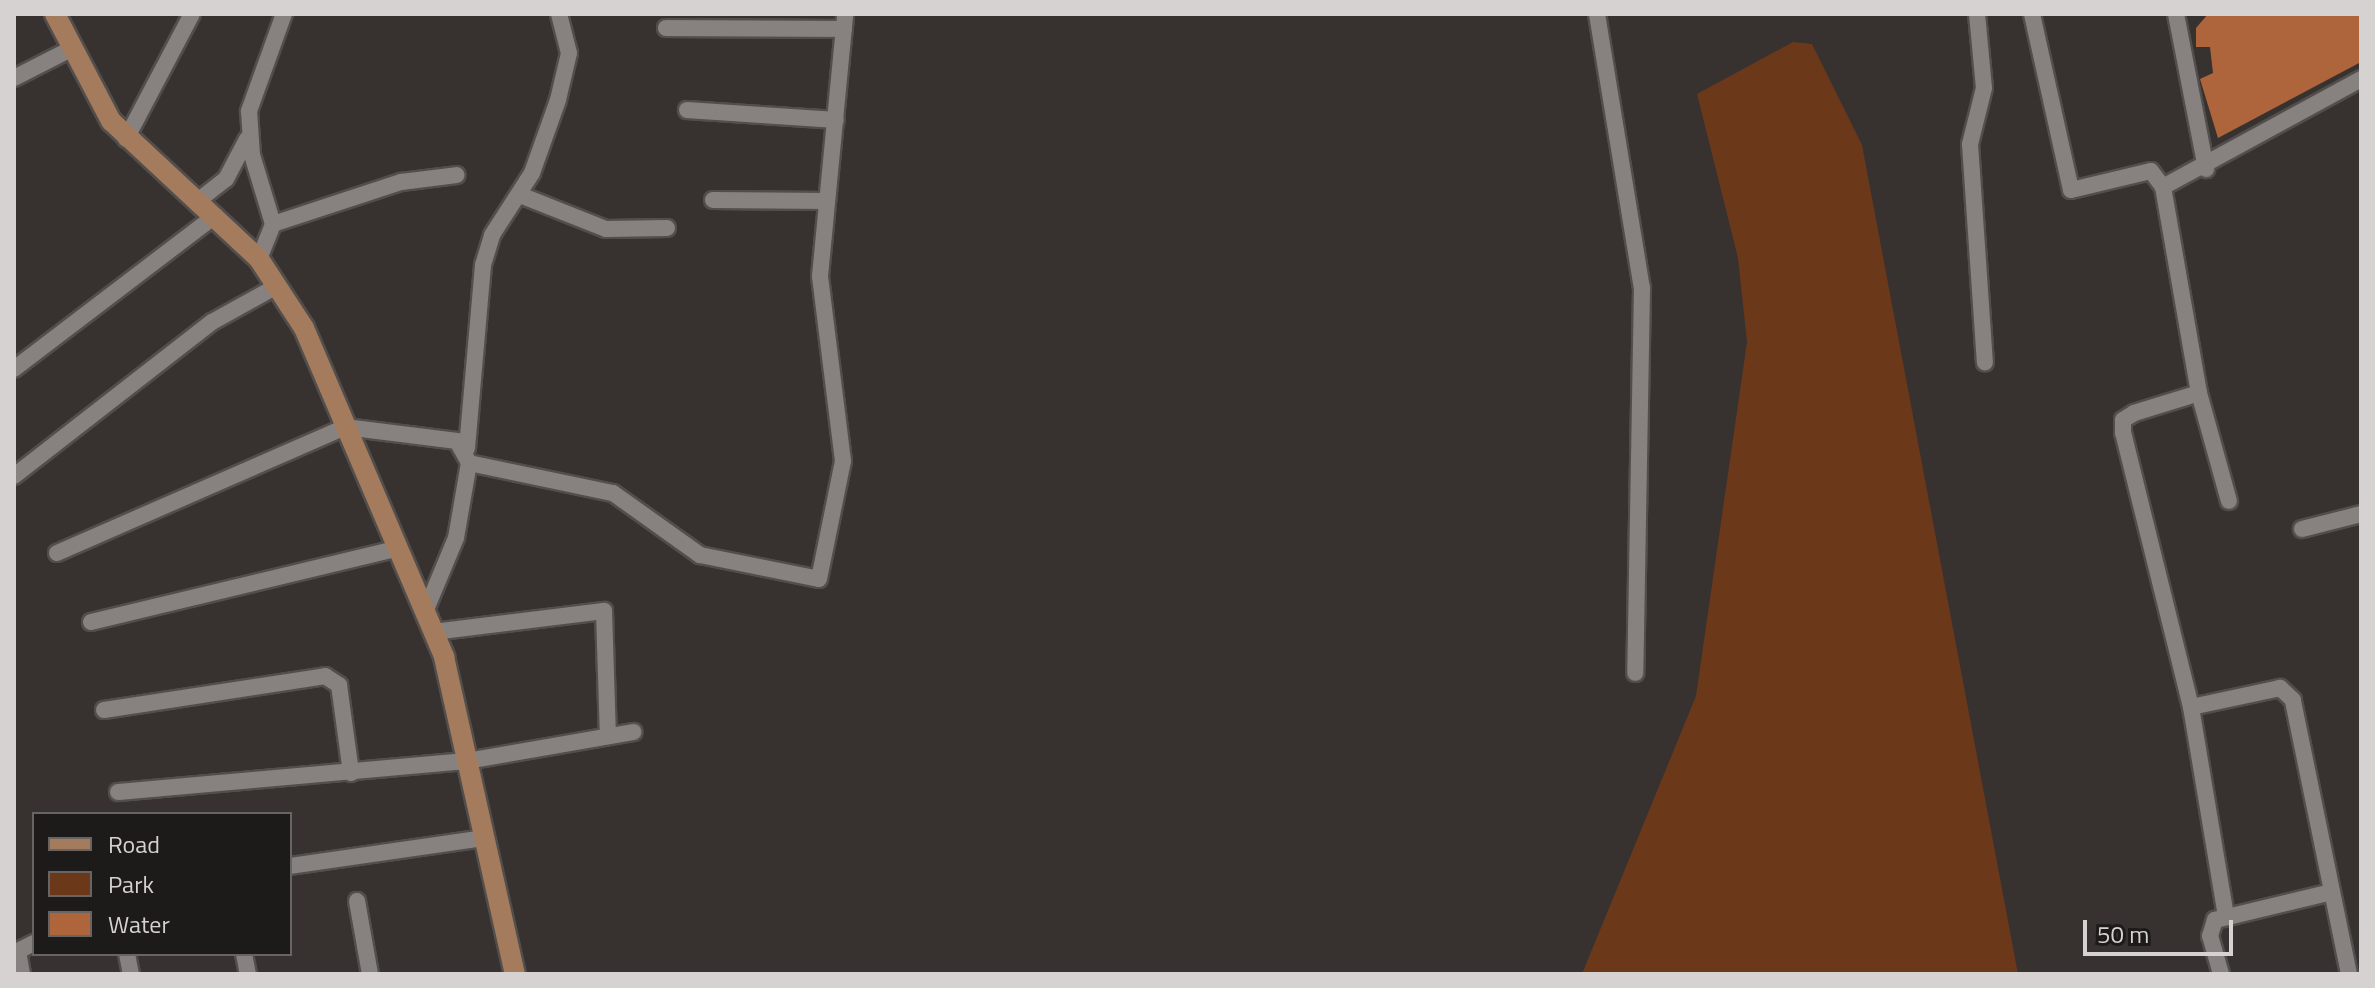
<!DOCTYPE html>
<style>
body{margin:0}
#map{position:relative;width:2375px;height:988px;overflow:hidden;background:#373230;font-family:"Titillium Web",sans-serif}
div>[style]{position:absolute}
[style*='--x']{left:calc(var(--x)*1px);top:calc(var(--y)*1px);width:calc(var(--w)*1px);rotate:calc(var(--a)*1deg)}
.green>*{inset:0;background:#6c381a}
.water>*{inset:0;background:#ae653c}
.roads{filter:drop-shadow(2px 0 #524e4c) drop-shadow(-2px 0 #524e4c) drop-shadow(0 2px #524e4c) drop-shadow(0 -2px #524e4c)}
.street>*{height:16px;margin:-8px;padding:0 8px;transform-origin:8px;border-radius:8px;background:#87827f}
.secondary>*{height:20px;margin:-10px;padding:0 10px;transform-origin:10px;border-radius:10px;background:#a47b5c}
span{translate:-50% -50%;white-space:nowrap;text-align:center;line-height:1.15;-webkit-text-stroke:7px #1d1b1a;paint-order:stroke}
.frame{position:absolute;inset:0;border:16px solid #d5d2d1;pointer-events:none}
.legend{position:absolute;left:32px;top:812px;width:260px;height:144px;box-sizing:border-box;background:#1d1b1a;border:2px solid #676463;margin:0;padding:10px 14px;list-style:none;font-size:24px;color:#d5d2d1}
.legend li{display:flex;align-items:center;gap:16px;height:40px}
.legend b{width:40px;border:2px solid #676463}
.scale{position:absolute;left:2083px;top:920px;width:150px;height:36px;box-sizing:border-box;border:4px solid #d5d2d1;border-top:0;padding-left:10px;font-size:24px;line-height:28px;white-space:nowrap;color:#d5d2d1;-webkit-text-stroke:6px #1d1b1a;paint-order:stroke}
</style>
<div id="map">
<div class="green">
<div style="clip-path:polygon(1793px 42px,1812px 44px,1862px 145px,2018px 974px,1582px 974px,1696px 696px,1747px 342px,1738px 258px,1697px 94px)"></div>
</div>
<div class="water">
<div style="clip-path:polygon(2208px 14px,2361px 14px,2361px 62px,2218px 138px,2200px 79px,2213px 73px,2210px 47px,2196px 47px,2196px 28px)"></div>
</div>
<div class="roads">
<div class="street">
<div style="--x:1597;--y:14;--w:278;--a:80.7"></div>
<div style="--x:1642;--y:288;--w:385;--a:91"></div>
<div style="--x:1977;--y:14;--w:74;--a:84.6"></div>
<div style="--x:1984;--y:88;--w:58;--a:104"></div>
<div style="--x:1970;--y:144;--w:219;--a:86.1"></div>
<div style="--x:2032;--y:14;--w:180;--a:77.5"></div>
<div style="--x:2071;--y:190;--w:82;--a:-13.4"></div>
<div style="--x:2151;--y:171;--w:20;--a:53"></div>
<div style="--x:2176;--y:14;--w:158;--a:79"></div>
<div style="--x:666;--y:28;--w:178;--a:0.3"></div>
<div style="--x:14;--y:78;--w:66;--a:-27"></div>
<div style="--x:687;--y:110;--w:149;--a:3.8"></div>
<div style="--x:126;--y:139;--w:141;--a:-62.2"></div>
<div style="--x:520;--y:195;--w:92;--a:21.6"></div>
<div style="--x:606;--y:229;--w:61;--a:-0.9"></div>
<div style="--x:199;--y:200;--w:34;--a:-38"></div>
<div style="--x:226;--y:179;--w:45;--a:-62.3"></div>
<div style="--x:713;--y:200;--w:114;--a:0.5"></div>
<div style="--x:273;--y:224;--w:135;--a:-18.2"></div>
<div style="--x:401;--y:182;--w:56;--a:-7.1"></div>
<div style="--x:259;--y:259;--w:38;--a:-68"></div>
<div style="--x:273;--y:224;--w:72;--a:-106.9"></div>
<div style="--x:252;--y:155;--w:44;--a:-93.9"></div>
<div style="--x:249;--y:111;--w:103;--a:-70.2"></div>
<div style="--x:14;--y:369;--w:253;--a:-37.3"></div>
<div style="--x:2199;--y:393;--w:112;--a:74.5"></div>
<div style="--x:467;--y:448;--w:184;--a:-85"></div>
<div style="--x:483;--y:265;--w:31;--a:-73"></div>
<div style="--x:492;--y:235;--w:74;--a:-57.2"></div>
<div style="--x:532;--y:173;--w:77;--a:-70.4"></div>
<div style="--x:558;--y:100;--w:48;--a:-76.8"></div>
<div style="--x:569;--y:53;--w:40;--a:-104.4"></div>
<div style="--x:14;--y:476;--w:251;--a:-37.9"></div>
<div style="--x:212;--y:322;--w:74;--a:-29"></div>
<div style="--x:2302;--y:529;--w:61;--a:-14.3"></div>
<div style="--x:57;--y:553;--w:314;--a:-23.6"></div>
<div style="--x:345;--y:427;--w:113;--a:7.1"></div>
<div style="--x:457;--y:441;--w:25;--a:61"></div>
<div style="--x:469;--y:463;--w:147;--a:11.8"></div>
<div style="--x:613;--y:493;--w:107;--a:35.5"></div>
<div style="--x:700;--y:555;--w:121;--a:11.4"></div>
<div style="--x:819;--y:579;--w:120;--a:-78.5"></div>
<div style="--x:843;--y:461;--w:186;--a:-97.1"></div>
<div style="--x:820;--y:276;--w:263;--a:-84.5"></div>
<div style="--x:425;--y:612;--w:80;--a:-67.3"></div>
<div style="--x:456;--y:538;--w:76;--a:-80.2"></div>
<div style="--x:91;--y:622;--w:314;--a:-13.5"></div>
<div style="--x:433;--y:632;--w:172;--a:-7"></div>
<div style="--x:604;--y:611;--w:125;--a:88.2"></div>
<div style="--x:2191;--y:707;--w:213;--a:80.5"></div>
<div style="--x:104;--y:710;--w:224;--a:-8.7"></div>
<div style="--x:325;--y:676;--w:17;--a:33"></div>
<div style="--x:339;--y:685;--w:89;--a:82.2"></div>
<div style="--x:118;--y:792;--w:350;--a:-5.1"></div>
<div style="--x:467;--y:761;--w:169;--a:-9.9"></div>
<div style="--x:290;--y:866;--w:196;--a:-8.2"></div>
<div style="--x:357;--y:901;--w:74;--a:79.9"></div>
<div style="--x:127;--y:954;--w:20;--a:79"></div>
<div style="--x:244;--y:954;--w:20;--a:79"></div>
<div style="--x:22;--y:974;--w:23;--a:-100"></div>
<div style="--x:18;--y:951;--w:18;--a:-27"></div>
<div style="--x:2221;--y:974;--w:40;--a:-106"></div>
<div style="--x:2210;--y:936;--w:17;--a:-73"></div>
<div style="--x:2215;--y:920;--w:120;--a:-13.5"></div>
<div style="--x:2349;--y:974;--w:280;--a:-101.6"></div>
<div style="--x:2293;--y:700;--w:18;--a:-137"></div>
<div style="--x:2280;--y:688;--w:91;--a:167.9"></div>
<div style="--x:2191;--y:707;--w:282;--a:-103.9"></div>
<div style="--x:2123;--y:433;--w:13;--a:-90"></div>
<div style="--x:2123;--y:420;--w:13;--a:-32"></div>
<div style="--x:2134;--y:413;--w:68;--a:-17.1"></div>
<div style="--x:2199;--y:393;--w:209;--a:-99.9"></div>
<div style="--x:2163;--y:187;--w:226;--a:-28.6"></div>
</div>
<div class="secondary">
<div style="--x:55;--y:14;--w:121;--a:62.4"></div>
<div style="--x:111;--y:121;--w:202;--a:43"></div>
<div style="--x:259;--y:259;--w:82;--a:56.9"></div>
<div style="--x:304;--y:328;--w:358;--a:66.9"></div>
<div style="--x:444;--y:657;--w:325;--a:77.4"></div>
</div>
</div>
<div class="frame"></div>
<ul class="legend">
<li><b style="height:10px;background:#a47b5c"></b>Road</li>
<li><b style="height:22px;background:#6c381a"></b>Park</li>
<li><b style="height:22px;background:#ae653c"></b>Water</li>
</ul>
<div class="scale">50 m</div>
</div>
